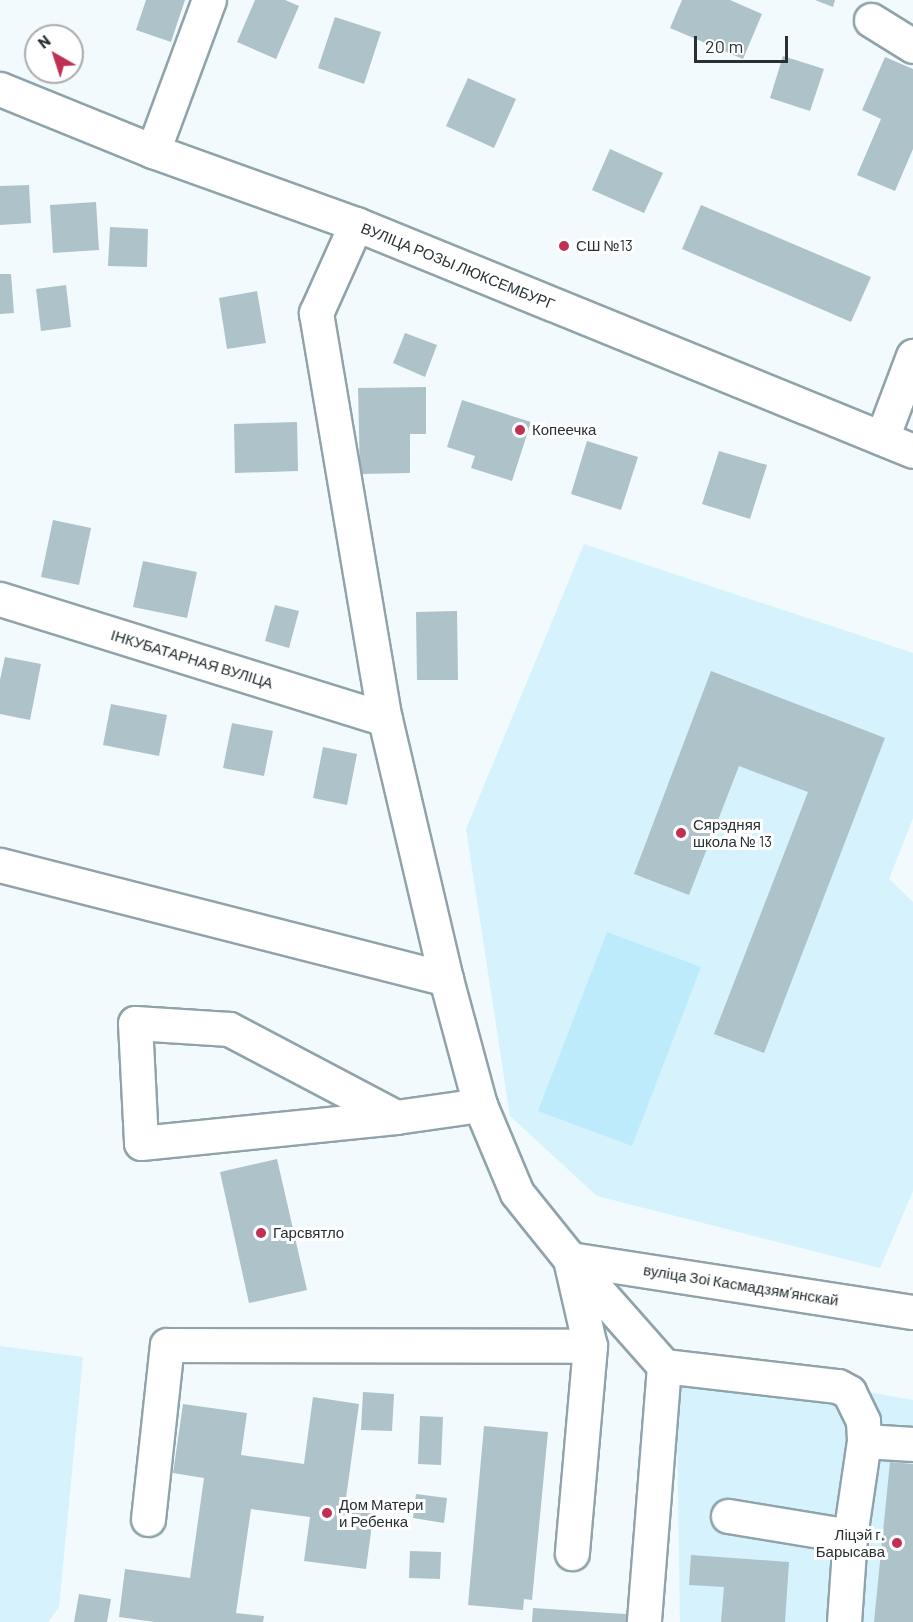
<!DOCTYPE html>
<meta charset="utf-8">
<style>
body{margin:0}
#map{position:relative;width:913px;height:1622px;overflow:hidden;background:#f2fafd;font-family:Barlow,sans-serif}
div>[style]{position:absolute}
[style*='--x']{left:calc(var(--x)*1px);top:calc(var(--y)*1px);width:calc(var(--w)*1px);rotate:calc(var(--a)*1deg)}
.built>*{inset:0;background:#d5f2fd}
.green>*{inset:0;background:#bdebfc}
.building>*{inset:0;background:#aec2c9}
.roads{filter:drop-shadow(2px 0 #90a3aa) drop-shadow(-2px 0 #90a3aa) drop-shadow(0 2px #90a3aa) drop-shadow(0 -2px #90a3aa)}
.minor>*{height:33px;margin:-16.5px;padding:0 16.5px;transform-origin:16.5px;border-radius:16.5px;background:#fff}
.dots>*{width:16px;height:16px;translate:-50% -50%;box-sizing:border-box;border:3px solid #fff;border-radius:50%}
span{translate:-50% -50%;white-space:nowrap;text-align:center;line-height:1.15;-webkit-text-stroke:6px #fff;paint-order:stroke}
.poi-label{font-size:15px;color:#283033}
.left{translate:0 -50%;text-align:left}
.right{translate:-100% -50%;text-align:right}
.street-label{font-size:15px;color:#283033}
.north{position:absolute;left:24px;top:24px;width:60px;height:60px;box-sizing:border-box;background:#fff;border:2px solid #a9acad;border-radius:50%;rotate:321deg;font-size:16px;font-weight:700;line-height:24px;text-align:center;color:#283033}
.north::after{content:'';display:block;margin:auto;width:21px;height:27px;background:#c03053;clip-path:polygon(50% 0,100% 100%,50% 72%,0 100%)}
.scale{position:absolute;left:694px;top:36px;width:94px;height:27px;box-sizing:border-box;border:3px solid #283033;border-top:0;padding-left:8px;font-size:18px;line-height:21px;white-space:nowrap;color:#283033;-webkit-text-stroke:4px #fff;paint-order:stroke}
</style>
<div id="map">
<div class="built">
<div style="clip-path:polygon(584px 544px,913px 653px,913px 818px,889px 879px,913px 902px,913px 1191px,880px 1268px,597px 1196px,510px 1116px,466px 829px)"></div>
<div style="clip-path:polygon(0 1346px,83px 1357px,59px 1607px,48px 1622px,0 1622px)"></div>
<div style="clip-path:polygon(676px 1358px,913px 1400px,913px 1622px,680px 1622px)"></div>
</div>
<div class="green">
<div style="clip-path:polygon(607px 932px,701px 967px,632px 1146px,538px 1111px)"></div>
</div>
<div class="building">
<div style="clip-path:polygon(146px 0,185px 0,171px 42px,136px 30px)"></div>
<div style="clip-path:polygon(255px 0,285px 0,299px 6px,276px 59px,237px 42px)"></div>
<div style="clip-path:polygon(682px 0,730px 0,762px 14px,743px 59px,670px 28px)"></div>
<div style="clip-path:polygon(815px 0,835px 0,833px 7px)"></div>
<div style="clip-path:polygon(335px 17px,381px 32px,364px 84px,318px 68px)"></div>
<div style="clip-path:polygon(783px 56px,824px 69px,810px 111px,770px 98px)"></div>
<div style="clip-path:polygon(885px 57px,913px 69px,913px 149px,895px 191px,857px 175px,881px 119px,862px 110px)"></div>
<div style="clip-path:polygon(468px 78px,516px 99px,494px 148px,446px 126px)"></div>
<div style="clip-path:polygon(610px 149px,663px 173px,644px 213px,592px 190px)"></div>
<div style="clip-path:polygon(29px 185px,31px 223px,0 225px,0 186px)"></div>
<div style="clip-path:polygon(96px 202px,99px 250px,53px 253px,50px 205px)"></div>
<div style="clip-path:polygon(701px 205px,871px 277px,851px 322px,682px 249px)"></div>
<div style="clip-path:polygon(110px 227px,148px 229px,147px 267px,108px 266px)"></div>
<div style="clip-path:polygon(0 274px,11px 274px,14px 313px,0 314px)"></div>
<div style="clip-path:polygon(66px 285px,71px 327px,41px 331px,36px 289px)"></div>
<div style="clip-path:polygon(257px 291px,266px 343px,227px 349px,219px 298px)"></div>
<div style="clip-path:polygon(405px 333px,437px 345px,425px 377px,393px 363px)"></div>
<div style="clip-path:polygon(426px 387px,426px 434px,410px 434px,410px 473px,360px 474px,358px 388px)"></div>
<div style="clip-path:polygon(462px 400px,531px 422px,512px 481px,471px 468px,475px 456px,447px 447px)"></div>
<div style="clip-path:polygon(297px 422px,298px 471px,235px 473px,234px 424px)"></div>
<div style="clip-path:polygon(587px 441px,638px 457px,621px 510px,571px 494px)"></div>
<div style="clip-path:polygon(719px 451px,767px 465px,750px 519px,702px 504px)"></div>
<div style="clip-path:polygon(53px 520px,91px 528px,79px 585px,41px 577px)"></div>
<div style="clip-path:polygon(143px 561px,197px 572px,187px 618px,133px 607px)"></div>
<div style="clip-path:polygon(275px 605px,299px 611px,289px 648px,265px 641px)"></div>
<div style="clip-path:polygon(457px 611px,458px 680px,417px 680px,416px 612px)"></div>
<div style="clip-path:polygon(5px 657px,41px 664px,30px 720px,0 714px,0 680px)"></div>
<div style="clip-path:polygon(711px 671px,885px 738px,764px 1053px,714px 1034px,808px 792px,739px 766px,689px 895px,634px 874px)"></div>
<div style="clip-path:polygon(111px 704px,167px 715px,159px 756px,103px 745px)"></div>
<div style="clip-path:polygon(232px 723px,273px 731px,264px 776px,223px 768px)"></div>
<div style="clip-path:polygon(323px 747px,357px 754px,347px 805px,313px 798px)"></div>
<div style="clip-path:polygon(277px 1159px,307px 1290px,249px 1303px,220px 1172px)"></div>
<div style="clip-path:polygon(363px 1392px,394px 1394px,392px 1431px,361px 1430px)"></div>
<div style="clip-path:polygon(313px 1397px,359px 1404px,346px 1498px,375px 1502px,366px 1569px,304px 1561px,310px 1517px,251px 1509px,236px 1613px,264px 1616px,263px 1622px,155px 1622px,119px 1617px,125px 1569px,190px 1578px,204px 1478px,173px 1473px,183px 1404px,247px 1413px,241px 1455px,304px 1464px)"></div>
<div style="clip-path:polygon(420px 1416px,443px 1417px,441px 1465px,418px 1464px)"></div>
<div style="clip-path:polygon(484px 1426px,548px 1432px,532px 1600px,524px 1599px,523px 1610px,468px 1605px)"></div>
<div style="clip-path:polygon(890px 1462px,913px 1464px,913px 1622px,874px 1622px)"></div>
<div style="clip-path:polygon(416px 1494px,447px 1498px,444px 1523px,413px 1518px)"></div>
<div style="clip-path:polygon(410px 1551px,441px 1552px,440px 1579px,409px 1578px)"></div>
<div style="clip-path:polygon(691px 1555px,789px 1562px,785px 1622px,721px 1622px,724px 1587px,689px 1585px)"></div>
<div style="clip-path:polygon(79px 1594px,111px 1599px,107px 1622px,74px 1622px)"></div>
<div style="clip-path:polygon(533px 1608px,640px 1615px,640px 1622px,532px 1622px)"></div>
</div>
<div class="roads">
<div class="minor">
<div style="--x:871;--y:20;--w:49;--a:31.8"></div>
<div style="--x:0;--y:89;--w:165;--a:22.1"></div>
<div style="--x:153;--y:151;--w:216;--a:19.8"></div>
<div style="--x:356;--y:224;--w:601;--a:22.17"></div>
<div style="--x:153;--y:151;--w:161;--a:-69.7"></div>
<div style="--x:356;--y:224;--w:98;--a:114.2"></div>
<div style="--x:316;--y:313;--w:412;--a:80.4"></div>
<div style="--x:385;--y:719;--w:267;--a:76.8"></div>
<div style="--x:446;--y:979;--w:131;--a:74.9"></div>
<div style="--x:480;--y:1105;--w:95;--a:67.2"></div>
<div style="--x:517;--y:1193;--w:85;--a:51.2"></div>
<div style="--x:570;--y:1259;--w:89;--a:77.1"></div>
<div style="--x:590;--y:1346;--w:208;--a:95"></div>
<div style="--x:882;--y:438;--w:88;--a:-69.3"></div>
<div style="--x:0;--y:599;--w:403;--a:17.3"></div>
<div style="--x:0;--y:865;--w:460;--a:14.3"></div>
<div style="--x:396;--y:1117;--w:189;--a:-152.2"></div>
<div style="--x:229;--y:1029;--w:94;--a:-176.3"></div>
<div style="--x:135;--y:1023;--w:120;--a:87.1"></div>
<div style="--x:141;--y:1143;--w:256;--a:-5.8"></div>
<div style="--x:396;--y:1117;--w:85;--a:-8.1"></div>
<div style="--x:570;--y:1259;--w:347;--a:8.8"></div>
<div style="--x:573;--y:1263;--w:137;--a:48.5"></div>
<div style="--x:664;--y:1366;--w:257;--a:94.5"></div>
<div style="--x:664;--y:1366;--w:175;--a:6.6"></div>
<div style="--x:838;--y:1386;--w:13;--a:29"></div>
<div style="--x:849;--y:1392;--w:32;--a:64"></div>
<div style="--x:863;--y:1421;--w:20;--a:87"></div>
<div style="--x:864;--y:1441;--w:96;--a:98.4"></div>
<div style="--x:850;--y:1536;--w:86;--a:94"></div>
<div style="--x:864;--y:1441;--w:49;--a:3.5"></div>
<div style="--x:728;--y:1516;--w:124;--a:9.3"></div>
<div style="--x:148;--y:1519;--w:175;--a:-83.8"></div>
<div style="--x:167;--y:1345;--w:423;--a:0.1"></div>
</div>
</div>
<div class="dots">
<div style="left:564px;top:246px;background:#c03053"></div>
<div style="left:520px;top:430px;background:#c03053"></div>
<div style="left:681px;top:833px;background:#c03053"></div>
<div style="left:261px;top:1233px;background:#c03053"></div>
<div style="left:327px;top:1513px;background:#c03053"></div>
<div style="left:897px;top:1543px;background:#c03053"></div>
</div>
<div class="poi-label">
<span class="left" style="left:576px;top:246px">СШ №13</span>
<span class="left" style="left:532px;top:430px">Копеечка</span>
<span class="left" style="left:693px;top:833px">Сярэдняя<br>школа № 13</span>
<span class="left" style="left:273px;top:1233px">Гарсвятло</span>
<span class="left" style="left:339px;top:1513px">Дом Матери<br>и Ребенка</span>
<span class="right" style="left:885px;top:1543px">Ліцэй г.<br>Барысава</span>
</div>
<div class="street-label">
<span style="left:458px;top:266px;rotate:22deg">ВУЛІЦА РОЗЫ ЛЮКСЕМБУРГ</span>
<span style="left:192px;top:659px;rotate:17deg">ІНКУБАТАРНАЯ ВУЛІЦА</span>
<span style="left:741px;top:1285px;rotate:9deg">вуліца Зоі Касмадзямʼянскай</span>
</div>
<div class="north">N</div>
<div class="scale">20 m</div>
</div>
